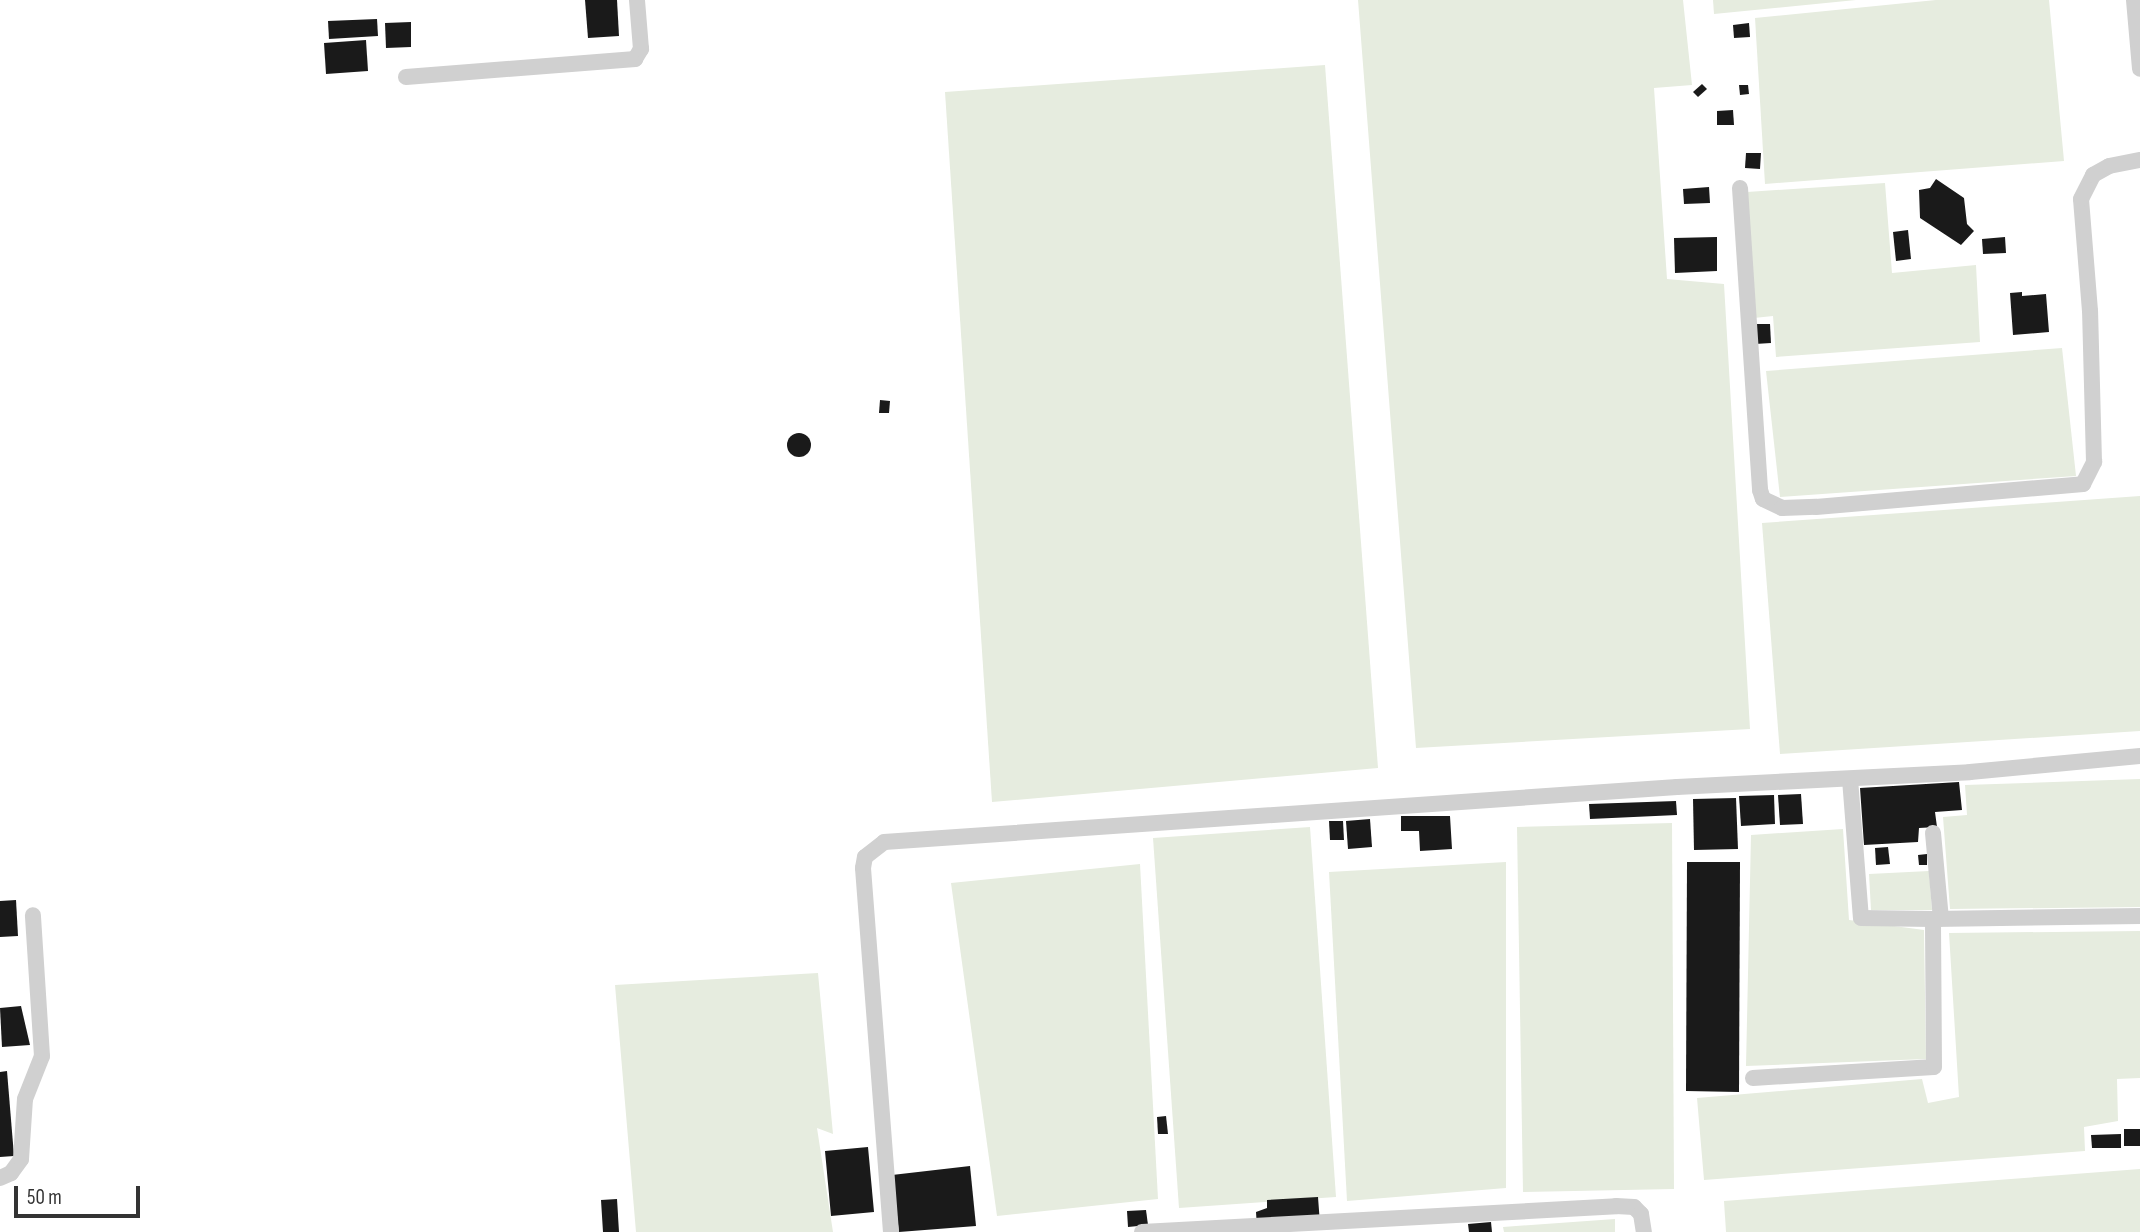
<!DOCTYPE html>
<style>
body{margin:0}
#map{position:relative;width:2140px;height:1232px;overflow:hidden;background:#fff;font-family:"Sofia Sans Condensed",sans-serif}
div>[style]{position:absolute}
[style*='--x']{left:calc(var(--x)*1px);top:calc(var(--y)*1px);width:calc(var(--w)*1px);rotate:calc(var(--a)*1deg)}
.green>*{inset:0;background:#e6ecdf}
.building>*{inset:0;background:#1a1a1a}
.round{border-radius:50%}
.street>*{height:16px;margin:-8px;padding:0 8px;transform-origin:8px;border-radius:8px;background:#d0d0d0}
span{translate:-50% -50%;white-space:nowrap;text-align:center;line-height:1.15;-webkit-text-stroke:7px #fff;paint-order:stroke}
.scale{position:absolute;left:14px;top:1186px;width:126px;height:32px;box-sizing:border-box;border:4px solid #333;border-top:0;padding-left:9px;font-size:21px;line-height:24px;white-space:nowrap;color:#333;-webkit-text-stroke:5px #fff;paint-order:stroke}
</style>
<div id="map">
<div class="green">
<div style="clip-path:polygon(1358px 0,1683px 0,1692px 85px,1654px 88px,1667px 279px,1724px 284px,1750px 729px,1416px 748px)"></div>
<div style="clip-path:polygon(1713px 0,1856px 0,1714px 14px)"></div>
<div style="clip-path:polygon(1936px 0,2049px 0,2064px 161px,1765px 184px,1755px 18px)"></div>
<div style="clip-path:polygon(1325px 65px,1378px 768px,992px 802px,945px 92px)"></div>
<div style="clip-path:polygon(1885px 183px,1892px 273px,1976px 265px,1980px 342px,1776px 357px,1773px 316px,1754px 318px,1747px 192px)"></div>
<div style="clip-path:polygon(2062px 348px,2076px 476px,1780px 497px,1766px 371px)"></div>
<div style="clip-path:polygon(2140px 496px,2140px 731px,1780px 754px,1762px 523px)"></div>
<div style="clip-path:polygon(2140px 779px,2140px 907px,1950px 909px,1943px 817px,1967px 815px,1965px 785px)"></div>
<div style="clip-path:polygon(1672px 823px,1674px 1189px,1523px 1192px,1517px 827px)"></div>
<div style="clip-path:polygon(1310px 827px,1336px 1197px,1179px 1208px,1153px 838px)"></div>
<div style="clip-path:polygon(1843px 829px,1849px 920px,1924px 930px,1926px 1059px,1746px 1066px,1751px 835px)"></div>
<div style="clip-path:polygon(1506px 862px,1506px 1188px,1347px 1201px,1329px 872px)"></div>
<div style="clip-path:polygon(1140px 864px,1158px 1199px,997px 1216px,951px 883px)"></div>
<div style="clip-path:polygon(1929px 871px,1932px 910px,1871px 910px,1869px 874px)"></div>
<div style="clip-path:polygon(2140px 931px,2140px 1078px,2117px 1079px,2118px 1121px,2084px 1127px,2085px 1151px,1704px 1180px,1697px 1098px,1922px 1079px,1928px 1103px,1959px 1097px,1949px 933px)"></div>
<div style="clip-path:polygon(818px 973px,833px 1134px,817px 1128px,833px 1232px,636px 1232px,615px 985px)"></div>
<div style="clip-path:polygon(2140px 1169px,2140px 1232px,1726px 1232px,1724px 1201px)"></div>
<div style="clip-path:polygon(1615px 1219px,1615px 1232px,1504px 1232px,1503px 1227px)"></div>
</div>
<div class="building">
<div style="clip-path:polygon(585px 0,617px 0,619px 36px,588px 38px)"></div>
<div style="clip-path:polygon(377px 19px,378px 36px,329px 39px,328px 21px)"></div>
<div style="clip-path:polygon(411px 22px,411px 47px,386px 48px,385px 23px)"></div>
<div style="clip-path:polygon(1749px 23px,1750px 37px,1734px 38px,1733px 25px)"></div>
<div style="clip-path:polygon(366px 40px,368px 71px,326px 74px,324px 43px)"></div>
<div style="clip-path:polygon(1702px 84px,1707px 89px,1698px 97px,1693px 92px)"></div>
<div style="clip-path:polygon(1739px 85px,1748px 85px,1749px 94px,1740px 95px)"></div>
<div style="clip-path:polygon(1733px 110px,1734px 125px,1717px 125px,1717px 111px)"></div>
<div style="clip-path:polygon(1746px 153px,1761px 153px,1760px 169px,1745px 168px)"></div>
<div style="clip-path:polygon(1936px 179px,1964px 198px,1967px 224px,1974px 231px,1961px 245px,1920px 218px,1919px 190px,1930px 188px)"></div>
<div style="clip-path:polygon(1709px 187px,1710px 203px,1684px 204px,1683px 189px)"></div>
<div style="clip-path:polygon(1908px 230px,1911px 259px,1896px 261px,1893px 232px)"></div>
<div style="clip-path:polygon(1717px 237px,1717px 271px,1675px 273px,1674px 238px)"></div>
<div style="clip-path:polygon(2005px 237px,2006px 253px,1983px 254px,1982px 239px)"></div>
<div style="clip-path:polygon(2022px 292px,2022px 296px,2046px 294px,2049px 332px,2013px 335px,2010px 293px)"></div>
<div style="clip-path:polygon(1754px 324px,1770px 324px,1771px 343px,1755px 344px)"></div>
<div style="clip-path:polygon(880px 400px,890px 401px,889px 413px,879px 413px)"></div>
<div class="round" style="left:787px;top:433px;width:24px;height:24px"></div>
<div style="clip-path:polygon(1959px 782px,1962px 810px,1935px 812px,1937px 827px,1919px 828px,1918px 842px,1864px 845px,1860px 788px)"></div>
<div style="clip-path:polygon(1801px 794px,1803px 824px,1780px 825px,1778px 795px)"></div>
<div style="clip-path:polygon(1774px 795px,1775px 824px,1741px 826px,1739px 796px)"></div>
<div style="clip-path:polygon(1736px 798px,1738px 849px,1694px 850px,1693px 799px)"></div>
<div style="clip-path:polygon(1676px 801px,1677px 815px,1590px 819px,1589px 804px)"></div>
<div style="clip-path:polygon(1401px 816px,1450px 816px,1452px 849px,1420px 851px,1419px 831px,1401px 831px)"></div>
<div style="clip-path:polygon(1370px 819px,1372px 847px,1348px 849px,1346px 821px)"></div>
<div style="clip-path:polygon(1329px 821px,1343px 821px,1344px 840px,1330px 840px)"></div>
<div style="clip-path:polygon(1888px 847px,1890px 864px,1876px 865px,1875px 848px)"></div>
<div style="clip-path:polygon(1927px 854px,1927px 865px,1919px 865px,1918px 855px)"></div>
<div style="clip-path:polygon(1687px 862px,1740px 862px,1739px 1092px,1686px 1091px)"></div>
<div style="clip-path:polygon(16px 900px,18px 936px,0 937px,0 901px)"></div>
<div style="clip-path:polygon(21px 1006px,30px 1045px,2px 1047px,0 1008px)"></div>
<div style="clip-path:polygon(7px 1071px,14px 1156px,0 1157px,0 1072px)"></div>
<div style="clip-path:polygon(1166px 1116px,1168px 1134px,1158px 1134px,1157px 1117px)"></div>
<div style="clip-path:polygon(2124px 1129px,2140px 1129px,2140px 1146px,2124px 1146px)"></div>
<div style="clip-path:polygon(2121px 1134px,2121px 1148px,2092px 1148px,2091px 1135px)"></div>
<div style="clip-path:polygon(868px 1147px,874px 1212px,831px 1216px,825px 1151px)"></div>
<div style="clip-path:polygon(970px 1166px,976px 1226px,899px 1232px,892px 1175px)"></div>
<div style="clip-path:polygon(1318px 1197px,1320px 1224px,1257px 1228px,1256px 1212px,1267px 1208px,1267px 1200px)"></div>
<div style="clip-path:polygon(617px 1199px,619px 1232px,603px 1232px,601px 1200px)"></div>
<div style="clip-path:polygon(1146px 1210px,1148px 1225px,1128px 1227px,1127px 1211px)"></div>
<div style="clip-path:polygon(1491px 1222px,1492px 1232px,1469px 1232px,1468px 1224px)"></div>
</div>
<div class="street">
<div style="--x:2134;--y:0;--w:69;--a:85"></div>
<div style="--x:406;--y:77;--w:230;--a:-4.5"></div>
<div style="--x:635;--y:59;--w:12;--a:-59"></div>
<div style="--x:641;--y:49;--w:49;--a:-94.7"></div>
<div style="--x:1740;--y:188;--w:303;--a:86.2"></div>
<div style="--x:1760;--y:490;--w:9;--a:72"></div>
<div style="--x:1763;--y:499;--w:21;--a:25"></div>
<div style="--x:1782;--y:508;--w:34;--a:-2"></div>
<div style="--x:1816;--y:507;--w:268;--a:-4.9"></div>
<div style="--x:2083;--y:484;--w:25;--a:-63"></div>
<div style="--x:2094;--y:462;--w:151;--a:-91.5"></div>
<div style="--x:2090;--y:311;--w:112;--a:-94.6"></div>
<div style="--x:2081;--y:199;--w:27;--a:-63"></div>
<div style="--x:2093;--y:175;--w:18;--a:-29"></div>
<div style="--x:2109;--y:166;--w:32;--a:-11"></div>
<div style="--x:1850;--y:779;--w:139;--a:85.5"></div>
<div style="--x:1861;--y:918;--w:72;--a:0.8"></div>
<div style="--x:1933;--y:833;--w:86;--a:84.7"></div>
<div style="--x:1753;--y:1078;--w:181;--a:-3.5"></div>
<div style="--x:1934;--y:1067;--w:148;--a:-90.4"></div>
<div style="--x:1933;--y:919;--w:207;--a:-0.8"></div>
<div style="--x:0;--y:1178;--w:12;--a:-24"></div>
<div style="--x:11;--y:1173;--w:17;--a:-54"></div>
<div style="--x:21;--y:1159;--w:60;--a:-86.2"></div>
<div style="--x:25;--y:1099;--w:46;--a:-68.4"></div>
<div style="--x:42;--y:1056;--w:141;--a:-93.7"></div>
<div style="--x:891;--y:1232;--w:365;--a:-94.4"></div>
<div style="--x:863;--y:868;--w:11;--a:-80"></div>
<div style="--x:865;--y:857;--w:24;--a:-38"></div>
<div style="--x:884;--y:842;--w:795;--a:-3.97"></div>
<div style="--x:1677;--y:787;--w:293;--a:-2.9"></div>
<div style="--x:1970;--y:772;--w:171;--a:-5.4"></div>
<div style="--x:1142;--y:1232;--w:475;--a:-3.1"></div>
<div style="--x:1616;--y:1206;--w:18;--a:3"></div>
<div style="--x:1634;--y:1207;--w:10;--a:45"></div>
<div style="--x:1641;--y:1214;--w:18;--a:81"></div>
</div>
<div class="scale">50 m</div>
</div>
